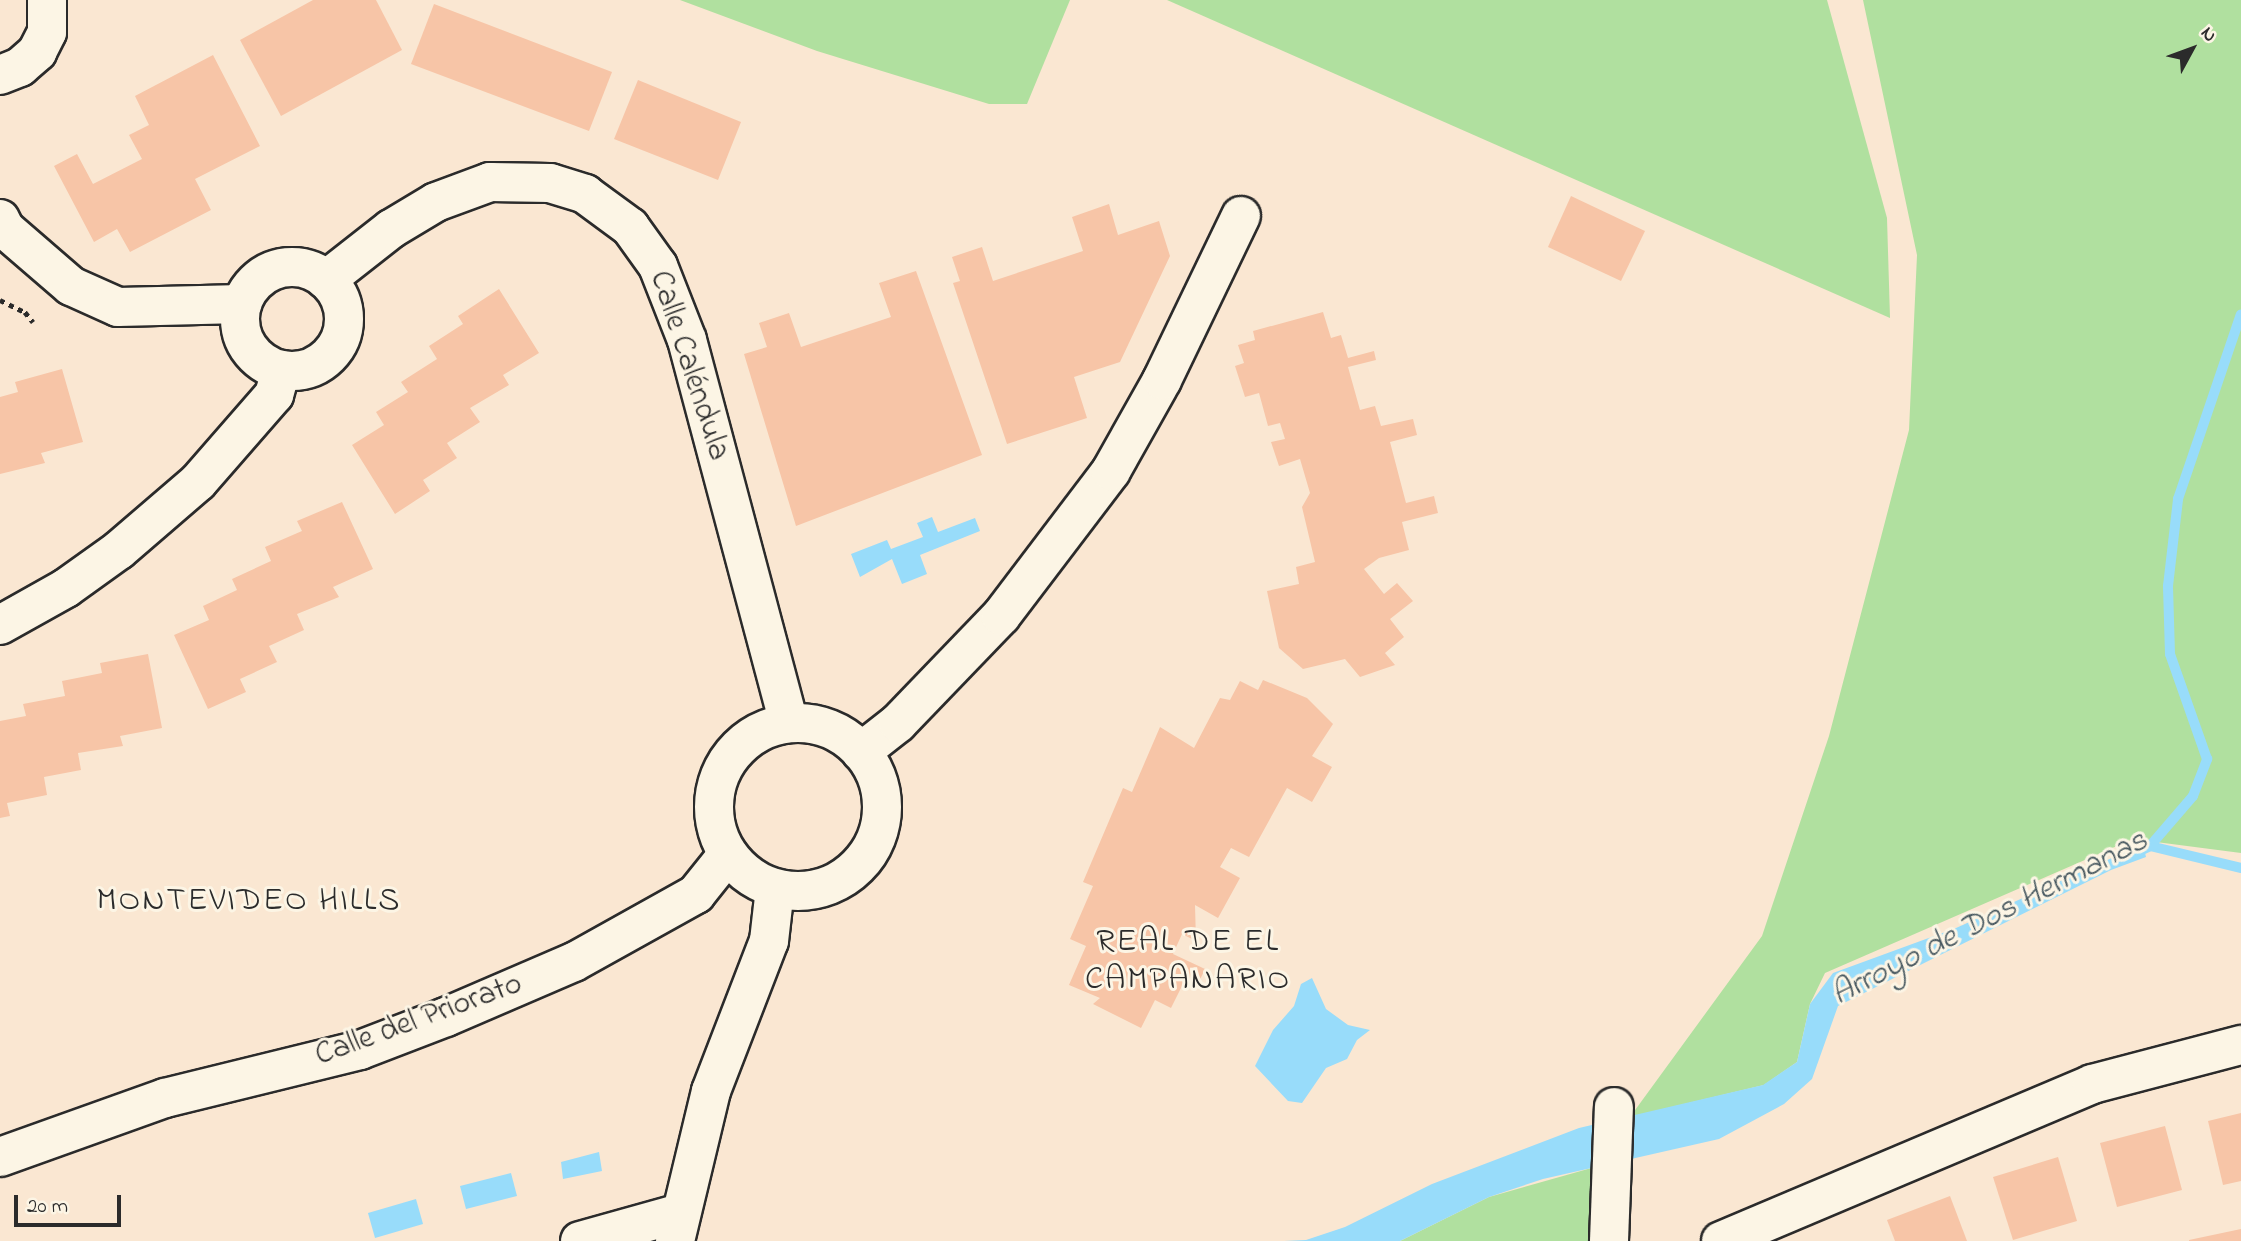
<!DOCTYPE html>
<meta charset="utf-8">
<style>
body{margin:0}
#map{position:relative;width:2241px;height:1241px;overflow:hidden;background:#fae7d2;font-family:"Indie Flower",sans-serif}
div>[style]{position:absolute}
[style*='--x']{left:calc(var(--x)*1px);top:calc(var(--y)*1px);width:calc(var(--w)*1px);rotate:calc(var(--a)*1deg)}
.green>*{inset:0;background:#b0e09f}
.water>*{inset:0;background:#98dcfa}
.stream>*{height:10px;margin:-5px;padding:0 5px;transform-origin:5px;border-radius:5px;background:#98dcfa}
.building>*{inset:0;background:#f7c5a7}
.path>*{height:4.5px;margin-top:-2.25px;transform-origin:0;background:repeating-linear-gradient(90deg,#2b2b2b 0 5px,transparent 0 10px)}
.roads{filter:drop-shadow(2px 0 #2b2b2b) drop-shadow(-2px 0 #2b2b2b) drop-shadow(0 2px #2b2b2b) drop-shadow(0 -2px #2b2b2b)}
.minor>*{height:38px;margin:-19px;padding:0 19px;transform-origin:19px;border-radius:19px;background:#fcf5e5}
.minor>.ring{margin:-19px;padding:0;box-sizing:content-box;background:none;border:38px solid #fcf5e5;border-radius:50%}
span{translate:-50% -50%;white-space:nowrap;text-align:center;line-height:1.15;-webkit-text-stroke:6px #fcf5e5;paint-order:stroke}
.street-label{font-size:32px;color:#2b2b2b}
.neighbourhood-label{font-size:33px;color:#2b2b2b;letter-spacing:2px}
.water-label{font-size:33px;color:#46575f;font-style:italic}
.north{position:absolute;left:2157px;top:14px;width:70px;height:70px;-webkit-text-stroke:5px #fcf5e5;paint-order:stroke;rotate:49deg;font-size:19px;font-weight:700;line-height:28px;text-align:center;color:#2b2b2b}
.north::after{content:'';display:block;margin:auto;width:24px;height:32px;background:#2b2b2b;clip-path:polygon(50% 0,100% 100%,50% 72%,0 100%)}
.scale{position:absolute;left:14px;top:1195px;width:107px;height:32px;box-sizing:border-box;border:4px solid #2b2b2b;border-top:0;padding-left:9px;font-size:21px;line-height:24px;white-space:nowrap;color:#2b2b2b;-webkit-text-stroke:5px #fcf5e5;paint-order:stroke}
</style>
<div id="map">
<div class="green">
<div style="clip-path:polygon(680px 0,1070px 0,1027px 104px,989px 104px,817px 51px)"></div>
<div style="clip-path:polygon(1167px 0,1827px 0,1887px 218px,1890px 318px)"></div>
<div style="clip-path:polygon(1863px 0,2241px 0,2241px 853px,2133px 839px,1825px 973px,1810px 1004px,1797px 1062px,1764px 1085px,1630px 1117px,1762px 936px,1829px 736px,1909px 430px,1917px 255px)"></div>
<div style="clip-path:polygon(1595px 1167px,1597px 1241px,1400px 1241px,1489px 1197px)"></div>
</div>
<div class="water">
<div style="clip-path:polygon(932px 517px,938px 532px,975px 518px,980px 531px,920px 555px,927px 574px,902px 584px,892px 559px,860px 577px,851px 554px,887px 540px,891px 549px,923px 537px,917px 523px)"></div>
<div style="clip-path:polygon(2143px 844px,2146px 857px,2111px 870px,1838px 1006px,1812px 1079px,1784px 1104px,1719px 1139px,1543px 1179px,1489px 1197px,1400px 1241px,1284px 1241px,1306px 1240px,1345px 1227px,1432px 1184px,1579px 1128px,1763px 1085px,1797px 1062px,1810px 1004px,1833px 973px,1956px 928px)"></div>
<div style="clip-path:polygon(1312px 978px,1326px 1009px,1348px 1025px,1370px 1030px,1357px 1040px,1347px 1059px,1326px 1068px,1302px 1103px,1288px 1101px,1255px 1066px,1273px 1030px,1294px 1006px,1301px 984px)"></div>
<div style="clip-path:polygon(599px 1152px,602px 1171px,563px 1179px,561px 1162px)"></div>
<div style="clip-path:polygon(511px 1173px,517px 1196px,466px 1209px,460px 1186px)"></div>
<div style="clip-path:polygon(416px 1199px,423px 1224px,375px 1238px,368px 1213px)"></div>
</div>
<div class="stream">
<div style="--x:2150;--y:846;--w:94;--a:13.6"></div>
<div style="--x:2131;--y:855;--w:21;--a:-25"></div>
<div style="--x:2150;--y:846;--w:66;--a:-49.3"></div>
<div style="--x:2193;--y:796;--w:40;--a:-69"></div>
<div style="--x:2207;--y:759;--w:111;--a:-109.4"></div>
<div style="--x:2170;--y:654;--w:68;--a:-91.7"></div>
<div style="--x:2168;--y:586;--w:88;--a:-83.4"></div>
<div style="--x:2178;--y:499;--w:195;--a:-71.2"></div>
</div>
<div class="building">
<div style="clip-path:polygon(313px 0,376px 0,402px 50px,281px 116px,240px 40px)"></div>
<div style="clip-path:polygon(434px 4px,612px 72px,589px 131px,411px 64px)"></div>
<div style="clip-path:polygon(213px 55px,260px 146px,195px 179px,211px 210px,130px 252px,117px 229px,94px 242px,54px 166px,77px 154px,93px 184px,142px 159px,129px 135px,149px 125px,135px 96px)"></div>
<div style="clip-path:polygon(638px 80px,741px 122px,718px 180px,614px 139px)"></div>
<div style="clip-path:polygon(1571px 196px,1645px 231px,1621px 281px,1548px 247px)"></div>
<div style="clip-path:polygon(1109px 204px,1118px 235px,1159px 221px,1170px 256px,1120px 362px,1074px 377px,1087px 418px,1007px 444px,953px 283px,960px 281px,952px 257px,982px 247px,993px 281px,1083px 251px,1072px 217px)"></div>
<div style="clip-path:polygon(916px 271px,982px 455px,796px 526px,744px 354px,767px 347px,759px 323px,789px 313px,801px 347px,891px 317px,879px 283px)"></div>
<div style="clip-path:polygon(499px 289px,539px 353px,503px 375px,509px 385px,470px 408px,480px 422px,447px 443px,457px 458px,423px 480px,430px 491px,395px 514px,352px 445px,384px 425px,376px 412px,408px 392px,401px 382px,437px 359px,429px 346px,463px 324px,458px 316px)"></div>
<div style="clip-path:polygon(1323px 312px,1331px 338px,1341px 335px,1348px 358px,1374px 351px,1376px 360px,1348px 367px,1360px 410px,1375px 406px,1381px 426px,1413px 419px,1417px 435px,1390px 442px,1406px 503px,1434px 496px,1438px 513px,1402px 522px,1409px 550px,1379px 558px,1364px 569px,1384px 594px,1397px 583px,1413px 601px,1390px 619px,1404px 637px,1385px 653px,1395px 665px,1360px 677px,1345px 659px,1303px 669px,1279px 648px,1267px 591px,1299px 584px,1296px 567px,1315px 562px,1302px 507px,1310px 493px,1300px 459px,1279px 466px,1271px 442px,1285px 439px,1280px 423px,1268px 426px,1259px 393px,1245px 397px,1235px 366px,1244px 363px,1238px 345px,1255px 340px,1253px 331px)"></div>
<div style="clip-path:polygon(62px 369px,83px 442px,41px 453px,45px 463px,0 474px,0 397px,18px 392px,15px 382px)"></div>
<div style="clip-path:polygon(342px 502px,373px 569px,333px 587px,339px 597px,297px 614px,304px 630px,269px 646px,277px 662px,240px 679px,246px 692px,208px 709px,174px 635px,209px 620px,203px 606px,237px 590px,232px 579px,271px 561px,265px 547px,302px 531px,297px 521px)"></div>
<div style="clip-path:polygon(148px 654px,162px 728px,120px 736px,123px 746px,78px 753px,81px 770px,44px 777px,47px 795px,7px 803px,10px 816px,0 818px,0 721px,26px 716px,23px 704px,65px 696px,62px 681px,102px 673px,100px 663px)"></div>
<div style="clip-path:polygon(1263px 680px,1307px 698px,1333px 724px,1312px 756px,1332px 767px,1312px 802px,1287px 788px,1249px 857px,1231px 848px,1220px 867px,1240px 878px,1218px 918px,1195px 905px,1196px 941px,1182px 934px,1173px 954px,1205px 969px,1196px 988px,1184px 982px,1171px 1008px,1155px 1000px,1141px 1028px,1093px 1004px,1100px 998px,1069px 985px,1086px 946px,1070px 939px,1093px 886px,1083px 882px,1123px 788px,1132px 792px,1160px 727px,1194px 748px,1220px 698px,1230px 700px,1240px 681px,1258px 690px)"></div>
<div style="clip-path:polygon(2241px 1113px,2241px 1181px,2223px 1185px,2208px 1121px)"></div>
<div style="clip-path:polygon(2165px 1126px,2182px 1190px,2117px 1207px,2100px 1143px)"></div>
<div style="clip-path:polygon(2058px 1157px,2077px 1221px,2013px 1240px,1993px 1177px)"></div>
<div style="clip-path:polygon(1950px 1196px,1967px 1241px,1895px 1241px,1887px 1220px)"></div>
<div style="clip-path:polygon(2241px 1229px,2241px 1241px,2189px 1241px,2189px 1240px)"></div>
</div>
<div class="path">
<div style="--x:0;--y:300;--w:28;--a:26"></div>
<div style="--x:25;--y:312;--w:13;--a:51"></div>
</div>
<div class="roads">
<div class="minor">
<div style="--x:0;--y:75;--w:22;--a:-22"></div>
<div style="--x:20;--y:67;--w:23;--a:-41"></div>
<div style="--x:37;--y:52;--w:22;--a:-63"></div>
<div style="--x:47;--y:32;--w:32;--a:-90"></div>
<div style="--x:0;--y:219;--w:11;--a:63"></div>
<div style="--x:5;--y:229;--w:87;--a:40.8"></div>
<div style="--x:71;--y:286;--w:51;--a:24.1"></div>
<div style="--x:118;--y:307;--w:124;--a:-1.4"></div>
<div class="ring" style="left:240px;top:267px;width:66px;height:66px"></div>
<div style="--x:326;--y:280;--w:83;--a:-38.1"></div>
<div style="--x:391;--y:229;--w:52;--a:-31"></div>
<div style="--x:436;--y:202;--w:58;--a:-20.3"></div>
<div style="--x:490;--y:182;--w:60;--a:1"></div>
<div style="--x:550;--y:183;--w:37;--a:17"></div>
<div style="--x:585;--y:194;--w:56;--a:36.3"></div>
<div style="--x:630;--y:227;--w:48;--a:54.3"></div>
<div style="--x:658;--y:266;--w:79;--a:68.6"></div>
<div style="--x:687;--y:340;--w:396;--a:75.1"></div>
<div style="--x:0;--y:625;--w:76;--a:-29.3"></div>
<div style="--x:66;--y:588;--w:65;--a:-35.6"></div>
<div style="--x:119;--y:550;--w:104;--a:-40.7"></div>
<div style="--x:198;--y:482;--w:116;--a:-48.9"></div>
<div style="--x:274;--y:395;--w:26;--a:-74"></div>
<div class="ring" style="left:714px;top:723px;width:130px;height:130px"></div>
<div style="--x:861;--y:752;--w:47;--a:-38.1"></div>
<div style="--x:898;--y:723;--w:149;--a:-46.1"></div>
<div style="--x:1001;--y:616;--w:182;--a:-52.8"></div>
<div style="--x:1111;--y:471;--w:104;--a:-60.7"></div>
<div style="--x:1162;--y:380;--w:182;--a:-64.3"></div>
<div style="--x:0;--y:1157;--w:175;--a:-19.7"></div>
<div style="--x:165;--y:1098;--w:201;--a:-13.8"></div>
<div style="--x:360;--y:1050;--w:92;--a:-21"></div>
<div style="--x:446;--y:1017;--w:139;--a:-23.3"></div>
<div style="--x:574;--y:962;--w:140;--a:-29.1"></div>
<div style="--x:696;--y:894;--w:51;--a:-51.3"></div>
<div style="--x:580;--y:1241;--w:104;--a:-15.6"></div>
<div style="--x:675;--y:1241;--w:154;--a:-76.5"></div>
<div style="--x:711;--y:1091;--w:161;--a:-68.9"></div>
<div style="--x:769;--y:941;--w:53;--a:-83.5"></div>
<div style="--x:1609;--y:1241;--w:134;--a:-87.9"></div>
<div style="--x:1721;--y:1241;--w:403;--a:-22.9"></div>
<div style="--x:2092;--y:1084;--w:154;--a:-14.7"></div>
</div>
</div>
<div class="street-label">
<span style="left:688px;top:366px;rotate:72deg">Calle Caléndula</span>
<span style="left:419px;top:1021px;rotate:-20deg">Calle del Priorato</span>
</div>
<div class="neighbourhood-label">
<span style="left:249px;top:902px">MONTEVIDEO HILLS</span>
<span style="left:1188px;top:962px">REAL DE EL<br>CAMPANARIO</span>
</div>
<div class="water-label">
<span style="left:1990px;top:919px;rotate:-27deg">Arroyo de Dos Hermanas</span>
</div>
<div class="north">N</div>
<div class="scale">20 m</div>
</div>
